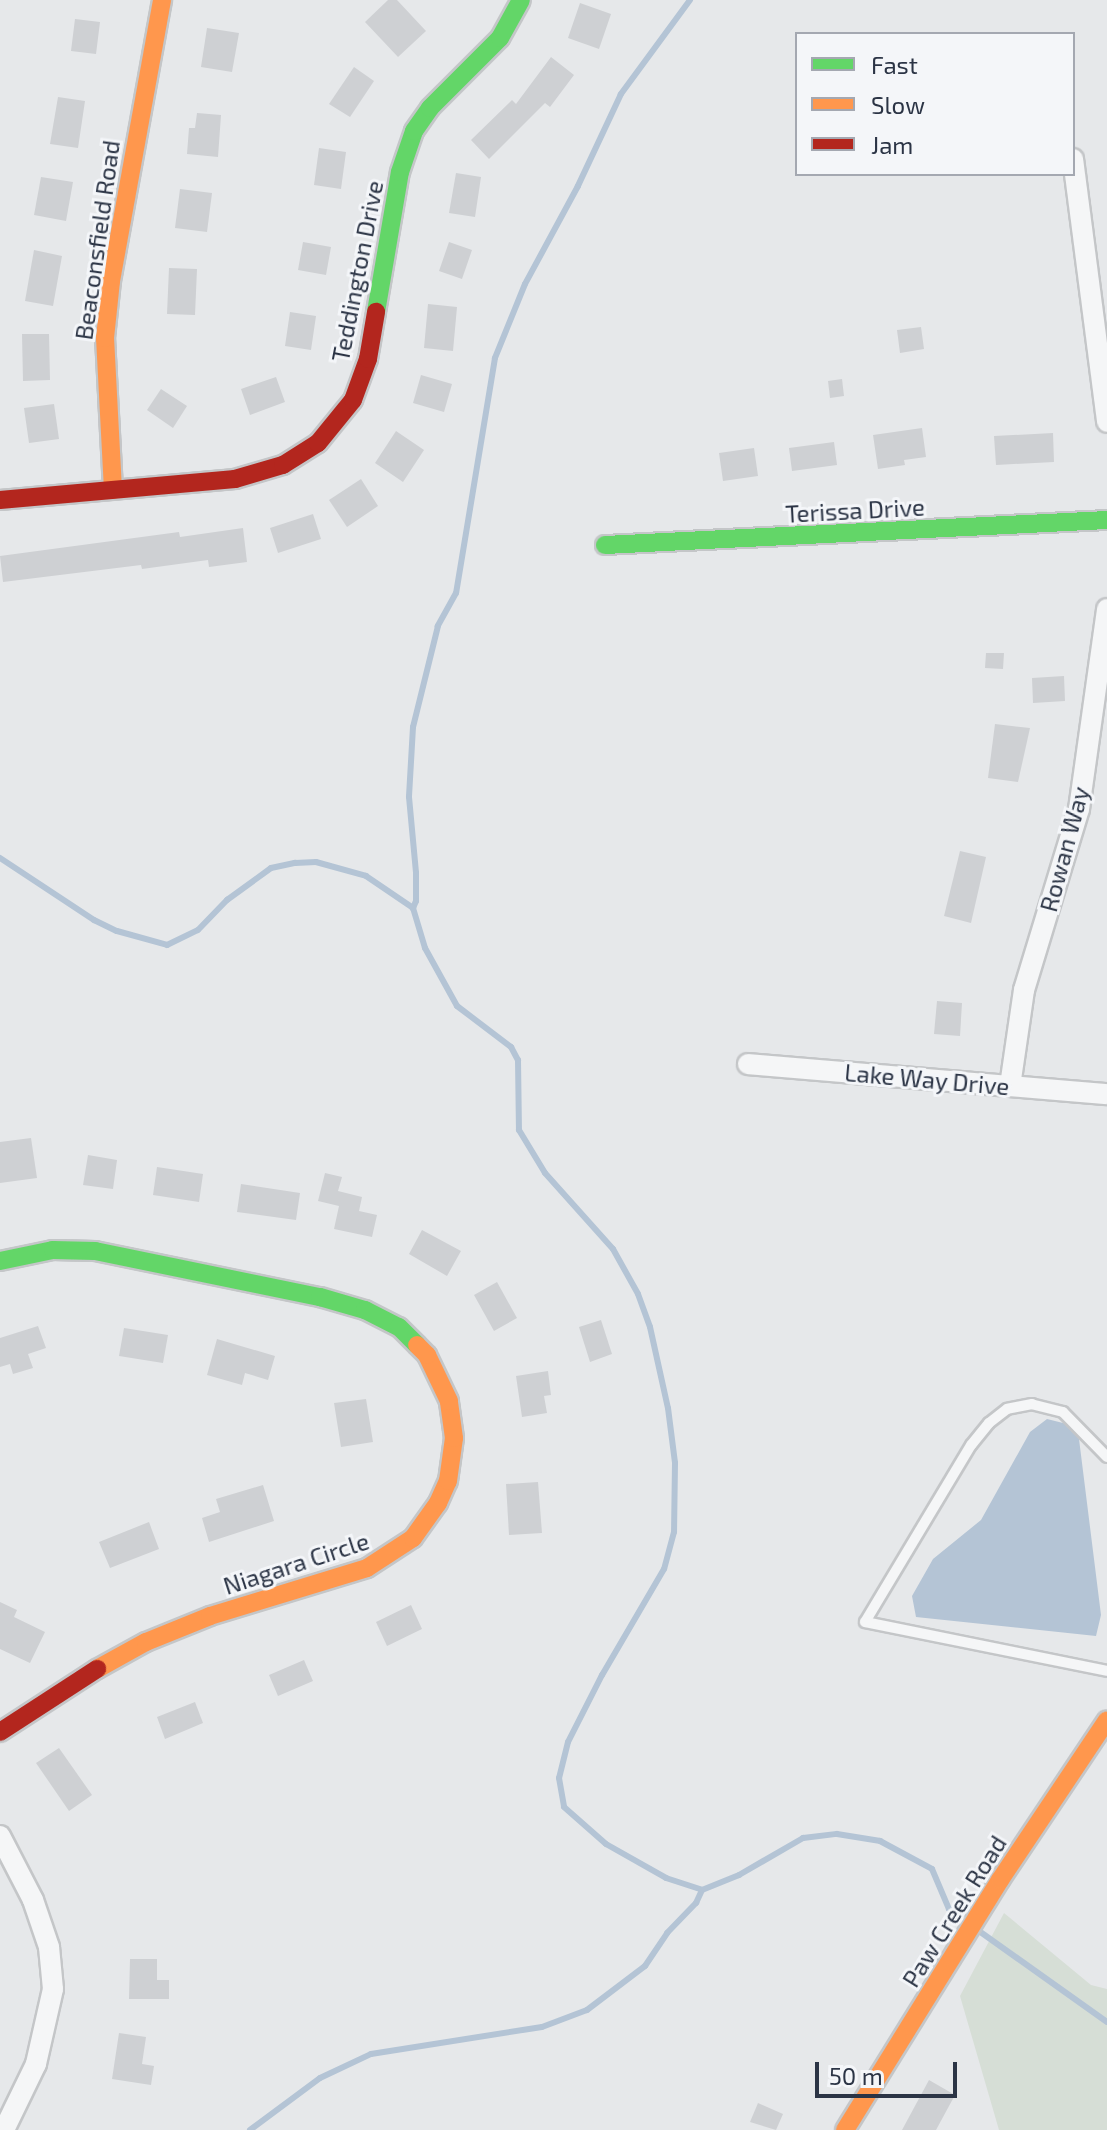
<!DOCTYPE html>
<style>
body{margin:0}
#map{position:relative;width:1107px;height:2130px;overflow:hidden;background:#e6e8ea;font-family:"Exo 2",sans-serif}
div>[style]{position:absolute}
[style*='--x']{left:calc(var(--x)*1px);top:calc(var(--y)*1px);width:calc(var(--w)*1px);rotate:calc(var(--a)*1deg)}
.green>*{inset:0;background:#d6ded6}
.water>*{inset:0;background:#b4c4d5}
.stream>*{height:6px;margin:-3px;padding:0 3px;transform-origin:3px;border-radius:3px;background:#b4c4d5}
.building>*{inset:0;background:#ced0d3}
.roads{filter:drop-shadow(2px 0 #c4c6c8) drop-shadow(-2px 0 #c4c6c8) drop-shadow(0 2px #c4c6c8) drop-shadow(0 -2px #c4c6c8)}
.lane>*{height:10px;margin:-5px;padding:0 5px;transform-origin:5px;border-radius:5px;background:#f5f6f7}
.street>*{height:20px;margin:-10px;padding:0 10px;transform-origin:10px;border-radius:10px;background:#f5f6f7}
.fast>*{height:18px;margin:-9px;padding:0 9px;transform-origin:9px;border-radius:9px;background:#63d668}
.slow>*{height:18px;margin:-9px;padding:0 9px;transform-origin:9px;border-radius:9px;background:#ff974d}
.jam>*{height:18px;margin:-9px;padding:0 9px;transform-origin:9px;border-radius:9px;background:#b3261e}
span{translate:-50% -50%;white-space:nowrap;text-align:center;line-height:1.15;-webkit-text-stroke:6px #f4f6f9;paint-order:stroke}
.street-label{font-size:24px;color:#2b3445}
.legend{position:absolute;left:795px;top:32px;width:280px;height:144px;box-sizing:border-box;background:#f4f6f9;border:2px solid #a4a8b1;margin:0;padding:10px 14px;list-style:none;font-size:24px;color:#2b3445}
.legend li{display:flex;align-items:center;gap:16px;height:40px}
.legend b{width:40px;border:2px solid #a4a8b1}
.scale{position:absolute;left:815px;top:2062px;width:142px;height:36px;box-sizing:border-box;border:4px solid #2b3445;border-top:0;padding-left:10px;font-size:24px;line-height:28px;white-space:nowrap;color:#2b3445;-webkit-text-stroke:6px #f4f6f9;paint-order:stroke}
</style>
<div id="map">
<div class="green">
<div style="clip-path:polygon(1004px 1913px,1091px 1985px,1107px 1989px,1107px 2130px,999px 2130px,960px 1996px)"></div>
</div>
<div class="water">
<div style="clip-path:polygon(1047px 1419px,1071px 1425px,1079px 1439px,1101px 1615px,1096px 1636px,916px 1617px,912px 1596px,933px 1559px,981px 1520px,1030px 1432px)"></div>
</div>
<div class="stream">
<div style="--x:690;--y:0;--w:117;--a:126.3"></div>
<div style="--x:621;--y:94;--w:102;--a:115.1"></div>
<div style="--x:578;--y:186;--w:111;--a:118.4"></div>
<div style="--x:525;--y:284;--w:80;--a:112.1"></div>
<div style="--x:495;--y:358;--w:238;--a:99.4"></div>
<div style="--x:456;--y:593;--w:38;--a:119"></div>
<div style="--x:438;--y:626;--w:104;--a:103.9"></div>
<div style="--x:413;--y:727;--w:70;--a:93.3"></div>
<div style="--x:409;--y:797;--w:76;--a:84.7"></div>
<div style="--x:416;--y:873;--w:28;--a:90"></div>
<div style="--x:416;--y:901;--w:8;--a:113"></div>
<div style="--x:413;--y:908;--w:42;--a:73.3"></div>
<div style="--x:425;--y:948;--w:66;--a:61.1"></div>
<div style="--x:457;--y:1006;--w:68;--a:37.2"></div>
<div style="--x:511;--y:1047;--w:15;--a:62"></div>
<div style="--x:518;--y:1060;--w:70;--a:89.2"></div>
<div style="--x:519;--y:1130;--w:50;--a:58.8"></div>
<div style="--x:545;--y:1173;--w:102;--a:48.2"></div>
<div style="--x:613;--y:1249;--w:51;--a:60.9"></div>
<div style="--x:638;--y:1294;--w:35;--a:70"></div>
<div style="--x:650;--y:1327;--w:83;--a:77.5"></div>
<div style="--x:668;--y:1408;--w:55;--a:82.7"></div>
<div style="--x:675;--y:1463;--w:69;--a:90.8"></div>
<div style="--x:674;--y:1532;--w:38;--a:105"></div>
<div style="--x:664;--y:1569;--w:123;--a:120.3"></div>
<div style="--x:602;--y:1675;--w:75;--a:116.9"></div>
<div style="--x:568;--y:1742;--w:37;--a:104"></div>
<div style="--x:559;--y:1778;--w:29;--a:80"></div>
<div style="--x:564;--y:1807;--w:56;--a:41.4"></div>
<div style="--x:606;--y:1844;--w:69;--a:29.5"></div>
<div style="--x:666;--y:1878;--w:38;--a:18"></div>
<div style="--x:0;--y:858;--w:113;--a:33.4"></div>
<div style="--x:94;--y:920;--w:25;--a:26"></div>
<div style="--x:117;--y:931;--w:52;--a:15.6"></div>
<div style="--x:167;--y:945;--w:34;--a:-26"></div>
<div style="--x:198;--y:930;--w:42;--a:-46"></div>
<div style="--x:227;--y:900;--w:54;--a:-36"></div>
<div style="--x:271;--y:868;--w:25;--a:-12"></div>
<div style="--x:295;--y:863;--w:21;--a:-3"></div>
<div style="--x:316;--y:862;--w:52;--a:15.6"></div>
<div style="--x:366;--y:876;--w:57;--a:34.2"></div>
<div style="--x:979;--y:1931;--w:157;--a:35.4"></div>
<div style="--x:250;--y:2130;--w:87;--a:-36.6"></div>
<div style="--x:320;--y:2078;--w:56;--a:-25.2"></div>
<div style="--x:371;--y:2054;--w:173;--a:-9"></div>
<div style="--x:542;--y:2027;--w:48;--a:-20.7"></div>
<div style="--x:587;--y:2010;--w:73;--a:-37.2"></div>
<div style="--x:645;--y:1966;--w:40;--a:-56"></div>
<div style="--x:667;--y:1933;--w:42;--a:-46"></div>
<div style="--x:696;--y:1903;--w:14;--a:-65"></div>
<div style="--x:702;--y:1890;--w:40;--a:-22"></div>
<div style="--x:739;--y:1875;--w:74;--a:-30"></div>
<div style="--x:803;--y:1838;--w:34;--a:-7"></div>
<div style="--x:837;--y:1834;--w:44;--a:9.2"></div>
<div style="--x:880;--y:1841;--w:59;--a:28.3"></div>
<div style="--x:932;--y:1869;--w:43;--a:67"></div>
<div style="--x:949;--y:1909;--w:22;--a:36"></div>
</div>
<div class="building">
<div style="clip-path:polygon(388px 0,397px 0,426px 31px,398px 57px,365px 22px)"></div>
<div style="clip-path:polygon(580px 3px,611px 14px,599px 49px,568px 38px)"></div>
<div style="clip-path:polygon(75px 19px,100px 22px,96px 54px,71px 51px)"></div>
<div style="clip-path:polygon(207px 28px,239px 33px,232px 72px,201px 67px)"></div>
<div style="clip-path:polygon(551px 57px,574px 75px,550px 107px,545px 103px,489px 159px,471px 140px,512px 100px,516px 104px)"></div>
<div style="clip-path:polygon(354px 67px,374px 81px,350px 117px,329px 104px)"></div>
<div style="clip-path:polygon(58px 97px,85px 101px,78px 148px,50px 144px)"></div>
<div style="clip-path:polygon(197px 113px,221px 115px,218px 157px,187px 154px,189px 128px,195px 128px)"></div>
<div style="clip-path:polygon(319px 148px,346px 152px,341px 189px,314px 185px)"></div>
<div style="clip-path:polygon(456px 173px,481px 177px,475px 217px,449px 213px)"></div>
<div style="clip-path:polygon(41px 177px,73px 182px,66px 221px,34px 215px)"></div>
<div style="clip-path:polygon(180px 189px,212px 193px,207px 232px,175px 228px)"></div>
<div style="clip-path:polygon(303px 242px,331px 247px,326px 275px,298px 270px)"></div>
<div style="clip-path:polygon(449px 242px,472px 250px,462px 279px,439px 271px)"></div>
<div style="clip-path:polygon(34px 250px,62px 256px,53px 306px,25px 301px)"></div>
<div style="clip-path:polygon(169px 268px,197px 269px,195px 315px,167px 314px)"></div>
<div style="clip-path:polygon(428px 304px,457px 307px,453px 351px,424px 348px)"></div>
<div style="clip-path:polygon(290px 312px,316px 316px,311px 350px,285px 346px)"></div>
<div style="clip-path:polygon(921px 327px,924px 349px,900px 353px,897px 330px)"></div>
<div style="clip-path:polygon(22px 334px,49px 334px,50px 380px,23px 381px)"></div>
<div style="clip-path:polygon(421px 375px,452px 384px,444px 412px,413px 403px)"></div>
<div style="clip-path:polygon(276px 377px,285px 402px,250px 415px,241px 389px)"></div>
<div style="clip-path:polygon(842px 379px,844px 396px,830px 398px,828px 381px)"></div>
<div style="clip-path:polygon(161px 389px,187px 406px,173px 428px,147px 410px)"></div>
<div style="clip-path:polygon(54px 404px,59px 439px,29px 443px,24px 408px)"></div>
<div style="clip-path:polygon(922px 428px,926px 457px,904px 460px,905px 465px,878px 469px,873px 435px)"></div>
<div style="clip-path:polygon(396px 431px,424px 450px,403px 482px,375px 463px)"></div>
<div style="clip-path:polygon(1053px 433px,1054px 462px,996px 465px,994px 436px)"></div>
<div style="clip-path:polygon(834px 442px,837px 465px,792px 471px,789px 448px)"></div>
<div style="clip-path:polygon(754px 448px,758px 476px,723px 481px,719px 453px)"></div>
<div style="clip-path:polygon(361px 479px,378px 506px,347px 527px,329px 500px)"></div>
<div style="clip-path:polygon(313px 514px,321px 539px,278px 553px,270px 528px)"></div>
<div style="clip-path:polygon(243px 528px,247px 562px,209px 567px,208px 560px,142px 569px,141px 565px,3px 582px,0 556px,179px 532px,180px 537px)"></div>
<div style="clip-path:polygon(986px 653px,1004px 653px,1003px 669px,985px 668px)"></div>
<div style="clip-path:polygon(1064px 676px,1065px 701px,1033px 703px,1032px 678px)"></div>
<div style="clip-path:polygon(995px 724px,1030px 728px,1018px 782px,988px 778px)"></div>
<div style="clip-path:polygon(960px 851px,986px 857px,971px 923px,944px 916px)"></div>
<div style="clip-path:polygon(937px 1001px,962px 1003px,960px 1036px,934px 1034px)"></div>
<div style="clip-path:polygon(31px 1138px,37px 1178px,0 1183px,0 1142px)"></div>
<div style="clip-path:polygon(88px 1155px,117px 1160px,113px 1189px,83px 1185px)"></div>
<div style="clip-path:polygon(157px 1167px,203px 1174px,199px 1202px,153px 1195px)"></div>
<div style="clip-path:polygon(325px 1173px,342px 1177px,338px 1191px,362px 1197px,359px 1211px,377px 1215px,372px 1237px,334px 1229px,339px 1206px,318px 1201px)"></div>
<div style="clip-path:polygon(241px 1184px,300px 1193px,296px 1220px,237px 1212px)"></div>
<div style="clip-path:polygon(422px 1230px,461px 1251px,447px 1276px,409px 1254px)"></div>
<div style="clip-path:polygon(497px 1282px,517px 1318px,494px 1331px,474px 1295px)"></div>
<div style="clip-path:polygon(601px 1320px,612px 1354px,590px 1362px,579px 1327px)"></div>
<div style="clip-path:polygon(38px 1326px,46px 1348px,28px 1354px,33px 1368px,13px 1374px,10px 1364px,0 1367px,0 1338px)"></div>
<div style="clip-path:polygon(124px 1328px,168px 1335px,163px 1363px,119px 1356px)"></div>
<div style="clip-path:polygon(217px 1339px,275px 1356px,268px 1380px,245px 1373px,242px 1385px,207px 1375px)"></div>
<div style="clip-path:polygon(548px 1371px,551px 1395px,544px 1396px,547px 1413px,522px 1417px,516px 1376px)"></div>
<div style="clip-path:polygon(366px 1399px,373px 1442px,341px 1447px,334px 1403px)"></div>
<div style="clip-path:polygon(538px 1482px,542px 1533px,509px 1535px,506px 1484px)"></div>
<div style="clip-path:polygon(263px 1485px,274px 1521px,209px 1542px,202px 1518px,220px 1512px,216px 1499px)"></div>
<div style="clip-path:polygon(149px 1522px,159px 1549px,110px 1568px,99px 1542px)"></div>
<div style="clip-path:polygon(0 1602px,17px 1610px,14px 1617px,45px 1632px,30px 1663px,0 1649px)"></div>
<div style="clip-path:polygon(411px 1605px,422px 1629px,387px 1646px,376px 1622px)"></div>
<div style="clip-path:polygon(304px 1660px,313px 1681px,278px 1696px,269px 1675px)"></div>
<div style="clip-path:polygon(195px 1702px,203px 1723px,165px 1739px,157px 1717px)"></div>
<div style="clip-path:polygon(59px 1748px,92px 1795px,69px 1811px,36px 1763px)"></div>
<div style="clip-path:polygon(130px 1959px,157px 1959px,157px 1980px,169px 1980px,169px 1999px,129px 1999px)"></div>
<div style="clip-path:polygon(119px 2033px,146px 2037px,142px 2064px,154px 2066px,151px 2085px,112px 2079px)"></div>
<div style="clip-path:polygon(929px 2080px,955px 2095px,936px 2130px,902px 2130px)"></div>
<div style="clip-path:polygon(758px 2103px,783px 2114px,776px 2130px,750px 2122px)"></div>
</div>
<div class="roads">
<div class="lane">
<div style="--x:1107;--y:1457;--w:63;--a:-134.4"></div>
<div style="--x:1063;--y:1412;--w:32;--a:-166"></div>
<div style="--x:1032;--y:1404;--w:25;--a:169"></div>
<div style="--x:1007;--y:1409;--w:23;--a:142"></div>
<div style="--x:989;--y:1423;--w:28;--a:129"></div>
<div style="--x:971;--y:1445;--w:206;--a:120.9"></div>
<div style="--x:865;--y:1622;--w:247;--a:11.4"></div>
</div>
<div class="street">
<div style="--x:1073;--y:159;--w:265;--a:82.6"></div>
<div style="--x:748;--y:1064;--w:360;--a:4.8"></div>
<div style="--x:1010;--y:1086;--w:97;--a:-81.7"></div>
<div style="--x:1024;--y:990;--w:189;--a:-73.1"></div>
<div style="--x:1079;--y:809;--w:202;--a:-82"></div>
<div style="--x:0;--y:1836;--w:72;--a:62.7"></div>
<div style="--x:33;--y:1900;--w:50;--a:71.2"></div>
<div style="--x:49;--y:1947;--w:42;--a:84.6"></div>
<div style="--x:53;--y:1989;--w:77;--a:102.8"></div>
<div style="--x:36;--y:2064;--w:73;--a:115.9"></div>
</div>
<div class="fast">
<div style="--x:376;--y:312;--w:142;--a:-80.3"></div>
<div style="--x:400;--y:172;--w:43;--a:-71.1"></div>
<div style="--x:414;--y:131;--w:28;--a:-55"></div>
<div style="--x:430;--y:108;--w:99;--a:-45"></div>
<div style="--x:500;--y:38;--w:43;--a:-61.1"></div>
<div style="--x:605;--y:545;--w:503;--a:-2.85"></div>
<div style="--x:0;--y:1261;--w:54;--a:-11.7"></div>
<div style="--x:53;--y:1250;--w:42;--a:1.4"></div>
<div style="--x:95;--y:1251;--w:230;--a:11.6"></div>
<div style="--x:320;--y:1297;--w:47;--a:16.1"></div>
<div style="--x:365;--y:1310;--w:38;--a:27"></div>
<div style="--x:399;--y:1327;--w:25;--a:45"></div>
</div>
<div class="slow">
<div style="--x:113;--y:490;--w:152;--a:-93"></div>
<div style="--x:105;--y:338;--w:57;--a:-84"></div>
<div style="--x:111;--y:281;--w:286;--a:-79.7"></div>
<div style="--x:97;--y:1669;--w:56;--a:-28.9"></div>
<div style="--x:146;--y:1642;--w:69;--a:-22.1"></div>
<div style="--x:210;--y:1616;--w:164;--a:-17"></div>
<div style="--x:367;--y:1568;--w:55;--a:-33.1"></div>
<div style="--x:413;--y:1538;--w:43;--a:-54.5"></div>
<div style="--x:438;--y:1503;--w:24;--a:-66"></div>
<div style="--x:448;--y:1481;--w:43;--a:-82.1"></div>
<div style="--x:454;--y:1438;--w:37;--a:-98"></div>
<div style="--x:449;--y:1401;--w:51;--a:-115.6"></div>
<div style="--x:427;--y:1355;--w:14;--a:-135"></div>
<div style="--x:845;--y:2130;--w:294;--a:-58.2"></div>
<div style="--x:1000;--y:1880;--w:192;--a:-56.2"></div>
</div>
<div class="jam">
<div style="--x:0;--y:500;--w:236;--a:-5.1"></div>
<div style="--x:235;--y:479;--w:50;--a:-16.3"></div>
<div style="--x:283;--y:465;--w:41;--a:-32.2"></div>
<div style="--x:318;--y:443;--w:55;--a:-50.9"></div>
<div style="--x:353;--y:400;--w:44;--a:-69.9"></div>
<div style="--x:368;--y:359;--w:48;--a:-80.3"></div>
<div style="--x:0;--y:1732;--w:116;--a:-33"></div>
</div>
</div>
<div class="street-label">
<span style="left:97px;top:240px;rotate:-82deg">Beaconsfield Road</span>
<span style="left:357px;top:271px;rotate:-79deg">Teddington Drive</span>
<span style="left:855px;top:510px;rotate:-3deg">Terissa Drive</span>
<span style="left:1064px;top:849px;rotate:-75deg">Rowan Way</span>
<span style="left:927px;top:1079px;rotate:5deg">Lake Way Drive</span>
<span style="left:296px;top:1563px;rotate:-18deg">Niagara Circle</span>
<span style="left:954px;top:1911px;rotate:-58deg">Paw Creek Road</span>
</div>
<ul class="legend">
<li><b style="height:10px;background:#63d668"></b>Fast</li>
<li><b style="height:10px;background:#ff974d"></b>Slow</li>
<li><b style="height:10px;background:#b3261e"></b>Jam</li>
</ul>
<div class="scale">50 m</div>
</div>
